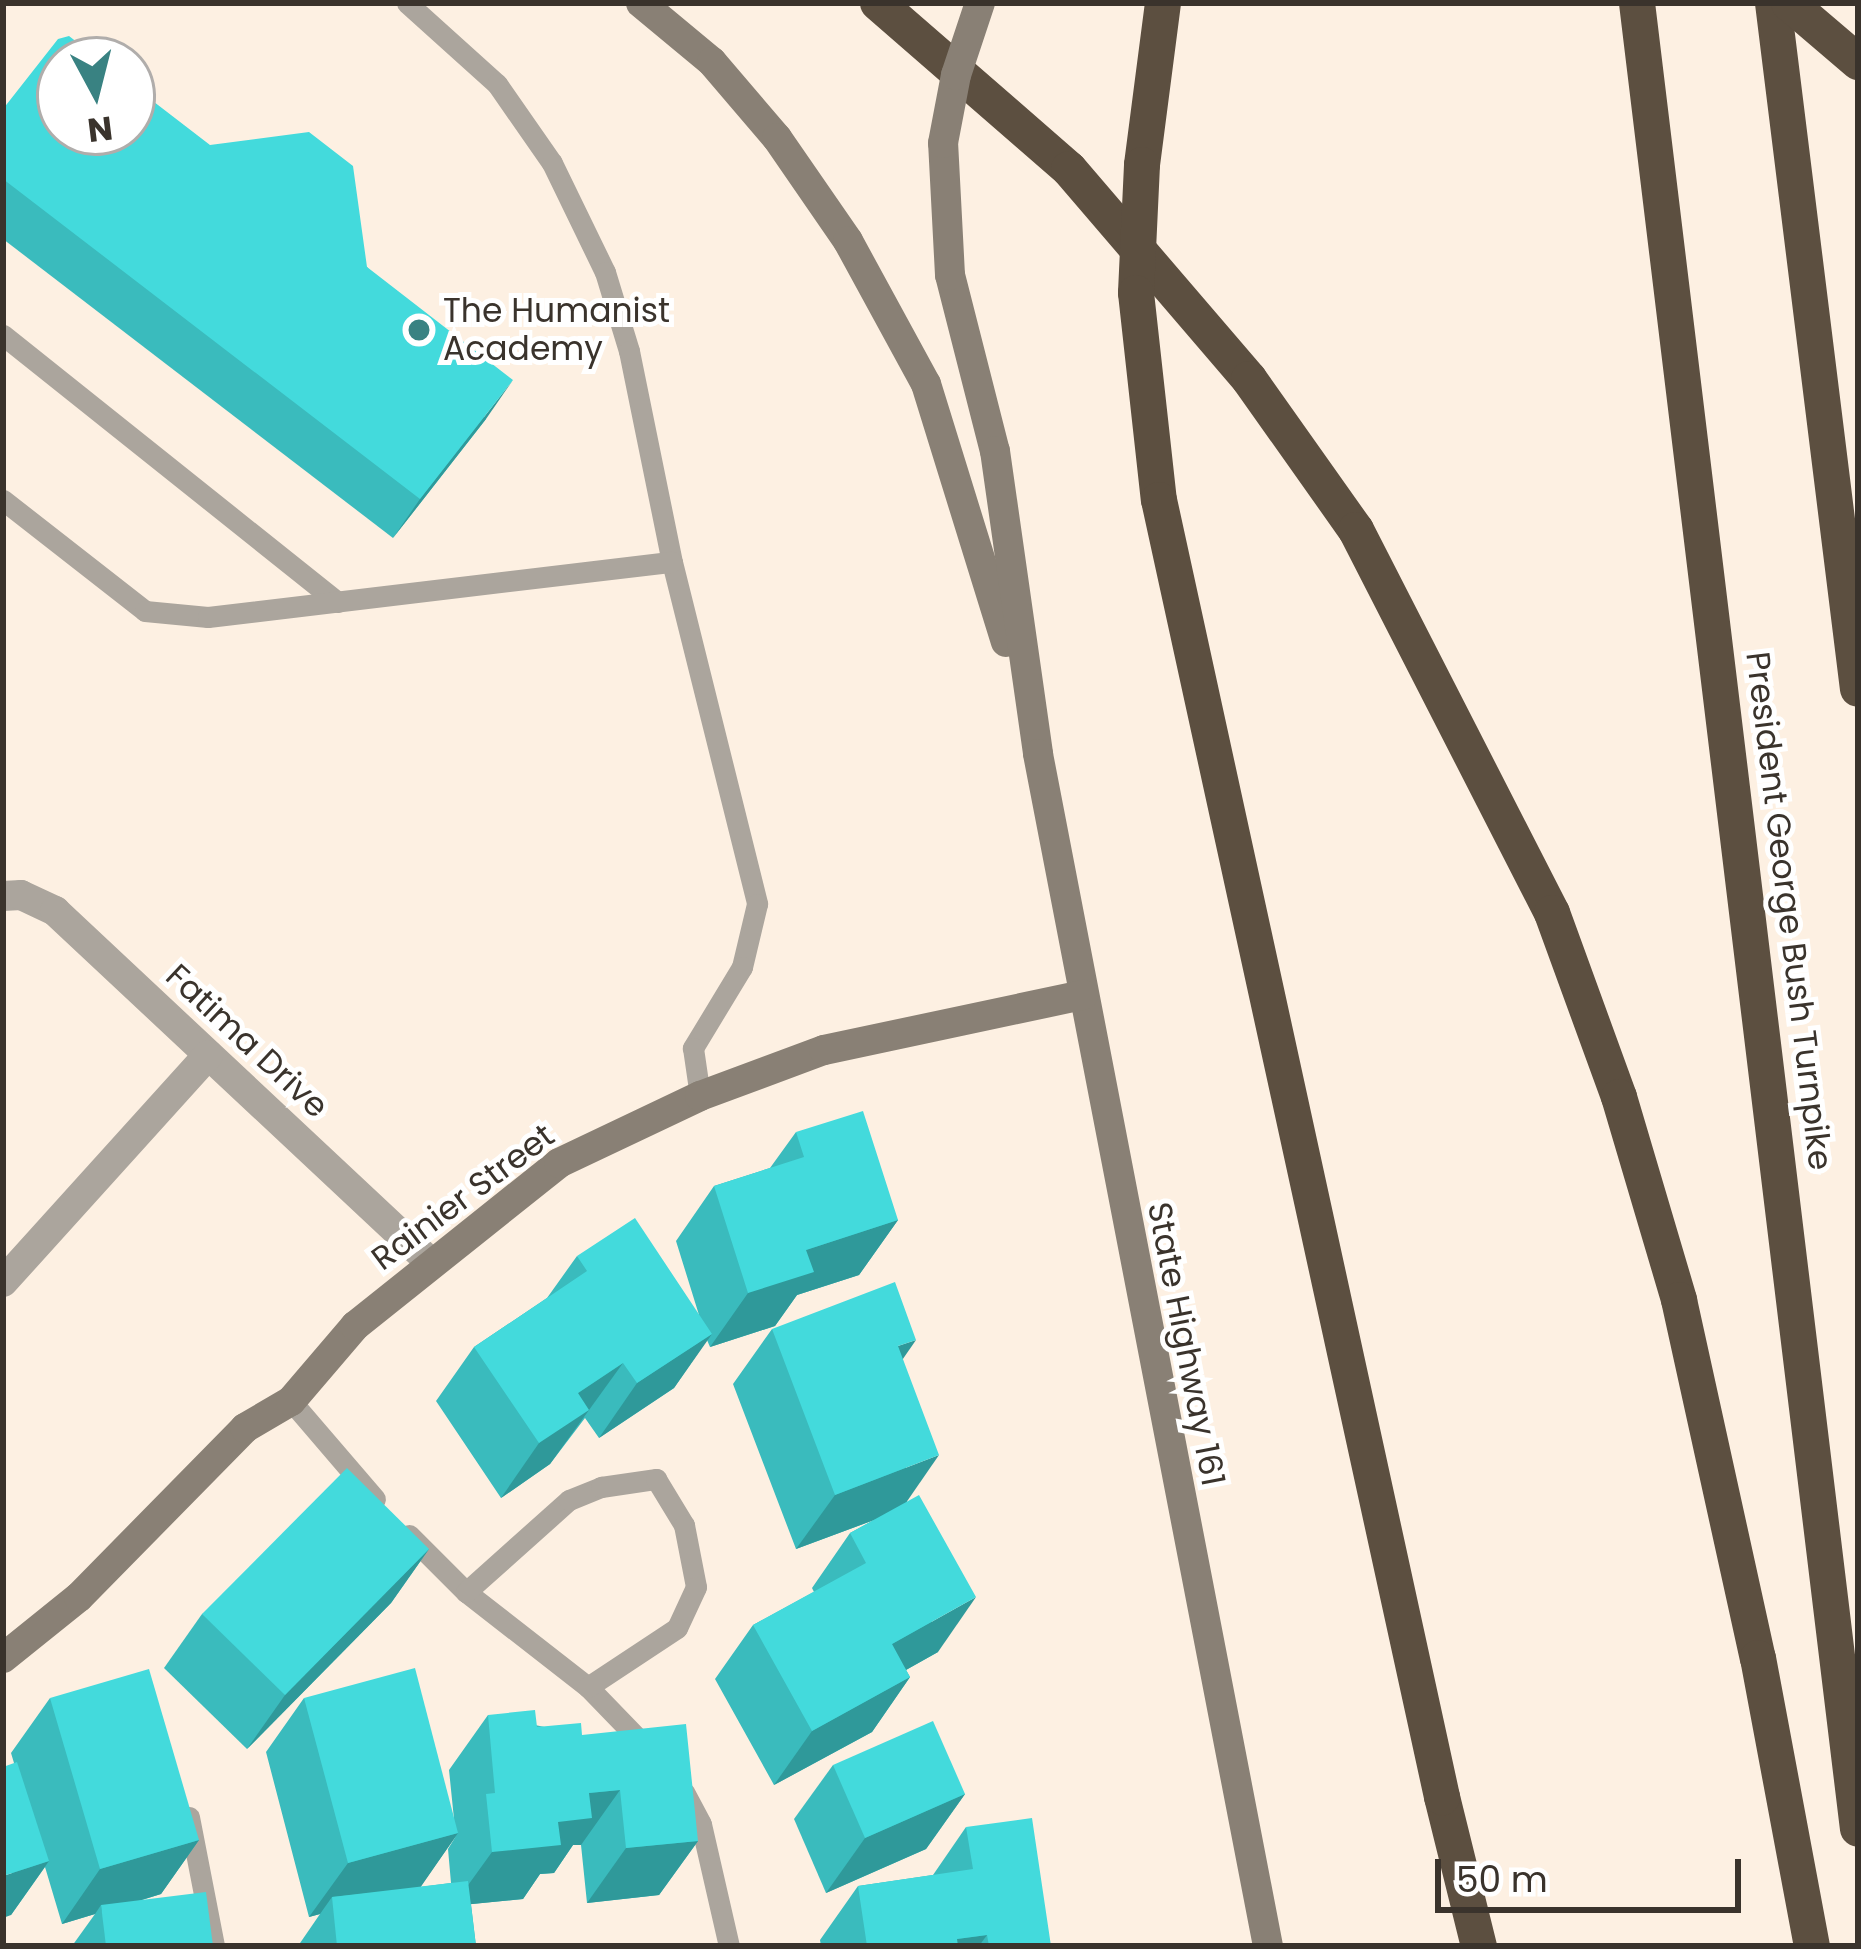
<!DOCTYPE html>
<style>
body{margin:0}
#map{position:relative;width:1861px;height:1949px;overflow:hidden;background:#fdf0e2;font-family:Poppins,sans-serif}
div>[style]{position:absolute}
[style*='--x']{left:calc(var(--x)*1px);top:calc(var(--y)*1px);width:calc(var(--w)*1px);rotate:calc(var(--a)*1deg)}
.lane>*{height:21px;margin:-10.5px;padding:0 10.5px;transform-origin:10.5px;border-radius:10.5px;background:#aba59d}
.street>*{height:30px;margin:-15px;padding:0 15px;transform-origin:15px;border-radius:15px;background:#aba59d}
.secondary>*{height:30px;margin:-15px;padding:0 15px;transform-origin:15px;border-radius:15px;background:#898075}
.highway>*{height:36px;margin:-18px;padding:0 18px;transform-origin:18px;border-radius:18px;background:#5c4f40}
.secondary-bridge>*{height:30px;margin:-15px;padding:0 15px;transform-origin:15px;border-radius:15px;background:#898075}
.highway-bridge>*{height:36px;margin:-18px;padding:0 18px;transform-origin:18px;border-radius:18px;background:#5c4f40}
.wall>*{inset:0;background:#3abbbd}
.shaded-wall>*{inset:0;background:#2f999a}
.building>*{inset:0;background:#43dadc}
.dots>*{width:33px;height:33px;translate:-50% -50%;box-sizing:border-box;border:6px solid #fff;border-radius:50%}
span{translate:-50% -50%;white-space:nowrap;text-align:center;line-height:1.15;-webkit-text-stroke:10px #fff;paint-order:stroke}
.poi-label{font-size:33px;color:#3a332c}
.left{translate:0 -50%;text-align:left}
.street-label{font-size:33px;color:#3a332c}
.frame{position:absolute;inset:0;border:6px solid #3a332c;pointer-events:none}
.north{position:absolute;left:36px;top:36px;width:120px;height:120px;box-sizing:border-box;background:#fff;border:3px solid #b0adab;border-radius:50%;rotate:173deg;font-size:33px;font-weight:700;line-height:48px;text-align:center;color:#3a332c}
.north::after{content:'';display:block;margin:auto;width:42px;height:54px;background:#398282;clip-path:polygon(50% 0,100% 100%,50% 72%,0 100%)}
.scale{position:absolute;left:1435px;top:1859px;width:306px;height:54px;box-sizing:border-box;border:6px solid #3a332c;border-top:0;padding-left:15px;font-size:36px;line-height:42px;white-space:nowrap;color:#3a332c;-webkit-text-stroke:9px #fff;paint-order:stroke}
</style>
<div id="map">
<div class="lane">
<div style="--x:407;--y:3;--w:121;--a:42"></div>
<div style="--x:497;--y:84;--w:96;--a:55.2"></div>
<div style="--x:552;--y:163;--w:121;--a:64.1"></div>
<div style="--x:605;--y:272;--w:83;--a:73.1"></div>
<div style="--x:629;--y:351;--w:215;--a:78.5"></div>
<div style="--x:672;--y:562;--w:352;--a:76"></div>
<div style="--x:757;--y:904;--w:65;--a:103.4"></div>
<div style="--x:742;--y:967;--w:95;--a:121.2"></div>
<div style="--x:693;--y:1048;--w:49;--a:81.7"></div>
<div style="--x:3;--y:335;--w:428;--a:38.6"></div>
<div style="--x:3;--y:500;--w:180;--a:38"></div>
<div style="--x:145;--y:611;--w:63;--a:5.4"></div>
<div style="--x:208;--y:617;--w:467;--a:-6.8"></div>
<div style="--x:291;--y:1401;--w:129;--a:49.4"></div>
<div style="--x:409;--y:1535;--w:81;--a:45"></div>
<div style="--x:466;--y:1592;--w:155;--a:37.9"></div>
<div style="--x:588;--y:1687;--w:88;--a:45.9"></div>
<div style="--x:466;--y:1592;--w:138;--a:-41.8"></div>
<div style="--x:569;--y:1500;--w:35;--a:-22"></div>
<div style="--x:601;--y:1487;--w:56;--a:-8.3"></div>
<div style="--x:656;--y:1479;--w:54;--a:58.7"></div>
<div style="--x:684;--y:1525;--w:63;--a:79"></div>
<div style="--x:696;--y:1587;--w:45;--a:114.9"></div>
<div style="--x:677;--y:1628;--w:107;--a:146.5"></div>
<div style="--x:684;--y:1792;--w:36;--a:62"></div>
<div style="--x:701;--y:1824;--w:125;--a:77.1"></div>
<div style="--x:189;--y:1817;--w:131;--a:79"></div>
</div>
<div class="street">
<div style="--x:3;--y:896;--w:18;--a:-3"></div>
<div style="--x:21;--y:895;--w:38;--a:25"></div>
<div style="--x:55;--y:911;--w:514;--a:43.11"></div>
<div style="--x:3;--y:1282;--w:306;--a:-47.9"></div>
</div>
<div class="secondary">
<div style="--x:641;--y:3;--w:92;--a:39.7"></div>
<div style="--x:712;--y:62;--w:100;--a:49.5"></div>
<div style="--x:777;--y:138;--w:125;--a:55.4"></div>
<div style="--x:848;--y:241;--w:163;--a:61.4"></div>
<div style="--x:926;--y:384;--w:270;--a:72.8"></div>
<div style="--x:950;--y:275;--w:182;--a:75.7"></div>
<div style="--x:995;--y:451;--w:306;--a:81.9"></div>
<div style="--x:1038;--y:754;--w:1214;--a:79.08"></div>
<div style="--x:3;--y:1658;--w:97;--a:-38.8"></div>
<div style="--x:79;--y:1597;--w:237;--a:-45.5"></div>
<div style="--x:245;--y:1428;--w:53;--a:-30.4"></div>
<div style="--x:291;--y:1401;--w:99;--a:-49.5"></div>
<div style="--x:355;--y:1326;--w:261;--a:-38.6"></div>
<div style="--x:559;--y:1163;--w:156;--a:-25.4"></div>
<div style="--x:700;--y:1096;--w:132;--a:-20.4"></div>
<div style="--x:824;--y:1050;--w:265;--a:-12"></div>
</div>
<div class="highway">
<div style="--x:878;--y:3;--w:253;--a:41"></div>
<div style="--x:1069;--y:169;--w:277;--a:49.4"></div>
<div style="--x:1249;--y:379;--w:185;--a:54.7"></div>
<div style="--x:1356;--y:530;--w:430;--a:62.9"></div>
<div style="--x:1552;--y:913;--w:196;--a:70"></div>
<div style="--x:1619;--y:1097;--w:212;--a:73.5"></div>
<div style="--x:1679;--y:1300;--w:367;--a:77.6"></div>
<div style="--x:1758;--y:1658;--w:293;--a:79.4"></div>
<div style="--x:1637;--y:3;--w:1839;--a:83.1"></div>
<div style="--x:1773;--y:3;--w:691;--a:82.94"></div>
<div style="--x:1789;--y:3;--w:91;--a:40.5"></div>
<div style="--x:1442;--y:1797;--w:154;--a:76.1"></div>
</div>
<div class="secondary-bridge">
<div style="--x:950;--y:275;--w:132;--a:-93"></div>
<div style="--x:943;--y:143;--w:69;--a:-79.2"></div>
<div style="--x:956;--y:75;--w:76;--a:-71.6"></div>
</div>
<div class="highway-bridge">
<div style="--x:1163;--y:3;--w:163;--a:97.4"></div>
<div style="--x:1142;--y:165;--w:128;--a:92.7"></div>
<div style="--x:1136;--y:293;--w:208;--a:83.7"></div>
<div style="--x:1159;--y:500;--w:1328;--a:77.69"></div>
</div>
<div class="wall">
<div style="clip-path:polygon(3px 109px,367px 267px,486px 419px,393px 538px,3px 239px)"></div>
<div style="clip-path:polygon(796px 1132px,898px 1220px,859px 1275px,797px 1295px,775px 1326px,710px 1347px,707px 1340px,674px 1388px,599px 1438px,585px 1418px,550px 1464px,501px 1498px,436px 1401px,474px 1347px,547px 1298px,577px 1256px,699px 1315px,676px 1241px,714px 1186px,770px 1168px)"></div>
<div style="clip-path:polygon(772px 1329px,903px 1359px,907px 1502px,938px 1652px,906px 1670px,910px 1677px,872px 1732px,774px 1785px,715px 1679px,753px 1625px,814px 1592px,812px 1588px,850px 1533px,874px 1520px,796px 1549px,733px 1384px)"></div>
<div style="clip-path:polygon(429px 1549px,391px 1603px,247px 1749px,164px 1668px,202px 1614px)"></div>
<div style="clip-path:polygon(50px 1698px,199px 1840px,161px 1894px,142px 1900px,213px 1946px,72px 1946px,95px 1914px,62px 1924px,45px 1867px,11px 1915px,14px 1763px,11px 1753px)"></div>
<div style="clip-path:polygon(evenodd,304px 1698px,454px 1819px,449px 1770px,488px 1715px,582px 1735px,698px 1841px,659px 1895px,587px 1903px,581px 1845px,573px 1845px,554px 1873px,540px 1874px,523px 1899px,471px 1904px,476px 1946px,298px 1946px,320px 1914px,309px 1917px,266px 1752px,304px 1698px,456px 1836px,448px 1849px,451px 1883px,420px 1887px,456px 1836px)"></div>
<div style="clip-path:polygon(833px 1765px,965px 1794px,926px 1849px,826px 1893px,794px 1819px)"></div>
<div style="clip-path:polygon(966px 1827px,1051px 1946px,821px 1946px,820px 1940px,858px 1886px,933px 1875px)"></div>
</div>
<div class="shaded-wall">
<div style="clip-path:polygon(513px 380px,486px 419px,393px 538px,420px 499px)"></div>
<div style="clip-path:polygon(898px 1220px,859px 1275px,797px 1295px,775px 1326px,710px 1347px,748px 1293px,806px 1250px)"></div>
<div style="clip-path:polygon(712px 1334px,674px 1388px,599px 1438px,637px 1383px)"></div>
<div style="clip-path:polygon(916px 1340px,878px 1395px,898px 1346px)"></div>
<div style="clip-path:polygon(623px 1363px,550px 1464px,501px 1498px,539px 1443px,578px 1393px)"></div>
<div style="clip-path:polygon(939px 1455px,901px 1510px,796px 1549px,835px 1495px)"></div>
<div style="clip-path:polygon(429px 1549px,391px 1603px,247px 1749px,285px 1695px)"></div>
<div style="clip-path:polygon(976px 1597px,938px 1652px,854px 1699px,892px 1644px)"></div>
<div style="clip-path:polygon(910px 1677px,872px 1732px,774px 1785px,812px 1731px)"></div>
<div style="clip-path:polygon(620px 1790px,581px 1845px,573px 1845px,554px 1873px,540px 1874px,523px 1899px,453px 1906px,492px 1852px,558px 1822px,589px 1793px)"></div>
<div style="clip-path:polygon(965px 1794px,926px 1849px,826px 1893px,865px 1838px)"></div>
<div style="clip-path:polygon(458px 1833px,420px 1888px,332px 1897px,320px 1914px,309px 1917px,348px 1863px)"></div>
<div style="clip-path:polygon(199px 1840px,161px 1894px,102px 1912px,101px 1905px,95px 1914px,62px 1924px,100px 1869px)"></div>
<div style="clip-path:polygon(698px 1841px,659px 1895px,587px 1903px,626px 1848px)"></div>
<div style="clip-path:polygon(49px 1861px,11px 1915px,3px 1918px,3px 1876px)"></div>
<div style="clip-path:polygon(987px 1935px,979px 1946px,952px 1946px,957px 1939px)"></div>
</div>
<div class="building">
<div style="clip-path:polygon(69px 36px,100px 60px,60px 60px,60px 132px,132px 132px,132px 85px,210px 145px,309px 132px,353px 166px,367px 267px,513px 380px,420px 499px,3px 179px,3px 109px,58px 39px)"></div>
<div style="clip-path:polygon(863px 1111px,898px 1220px,806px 1250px,814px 1272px,748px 1293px,714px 1186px,804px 1157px,796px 1132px)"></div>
<div style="clip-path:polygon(635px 1218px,712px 1334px,637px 1383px,623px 1363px,578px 1393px,589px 1410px,539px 1443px,474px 1347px,587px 1271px,577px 1256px)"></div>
<div style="clip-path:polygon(895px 1282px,916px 1340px,898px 1346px,939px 1455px,835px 1495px,772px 1329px)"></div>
<div style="clip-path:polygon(347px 1468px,429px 1549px,285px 1695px,202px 1614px)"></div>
<div style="clip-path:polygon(919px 1495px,976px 1597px,892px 1644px,910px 1677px,812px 1731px,753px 1625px,866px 1563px,850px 1533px)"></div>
<div style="clip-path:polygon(415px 1668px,458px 1833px,348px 1863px,304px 1698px)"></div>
<div style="clip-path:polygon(149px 1669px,199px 1840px,100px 1869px,50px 1698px)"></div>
<div style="clip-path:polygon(535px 1710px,537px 1727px,581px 1723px,582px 1735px,686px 1724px,698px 1841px,626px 1848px,620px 1790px,589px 1793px,592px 1818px,558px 1822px,561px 1845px,492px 1852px,486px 1794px,495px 1793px,488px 1715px)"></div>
<div style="clip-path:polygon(933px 1721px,965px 1794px,865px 1838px,833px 1765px)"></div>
<div style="clip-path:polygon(17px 1762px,49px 1861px,3px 1876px,3px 1767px)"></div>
<div style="clip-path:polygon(1032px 1818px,1051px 1946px,989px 1946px,987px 1935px,957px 1939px,958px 1946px,867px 1946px,858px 1886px,973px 1869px,966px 1827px)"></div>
<div style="clip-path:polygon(468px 1881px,476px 1946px,337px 1946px,332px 1897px)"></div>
<div style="clip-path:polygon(206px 1892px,213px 1946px,106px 1946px,101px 1905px)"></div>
</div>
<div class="dots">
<div style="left:419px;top:330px;background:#398282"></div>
</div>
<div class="poi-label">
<span class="left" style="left:443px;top:330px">The Humanist<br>Academy</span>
</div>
<div class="street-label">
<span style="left:1789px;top:911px;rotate:83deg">President George Bush Turnpike</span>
<span style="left:247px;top:1041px;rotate:43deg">Fatima Drive</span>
<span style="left:463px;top:1197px;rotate:-37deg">Rainier Street</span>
<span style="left:1186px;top:1344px;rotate:79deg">State Highway 161</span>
</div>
<div class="frame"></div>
<div class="north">N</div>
<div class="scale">50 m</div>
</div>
